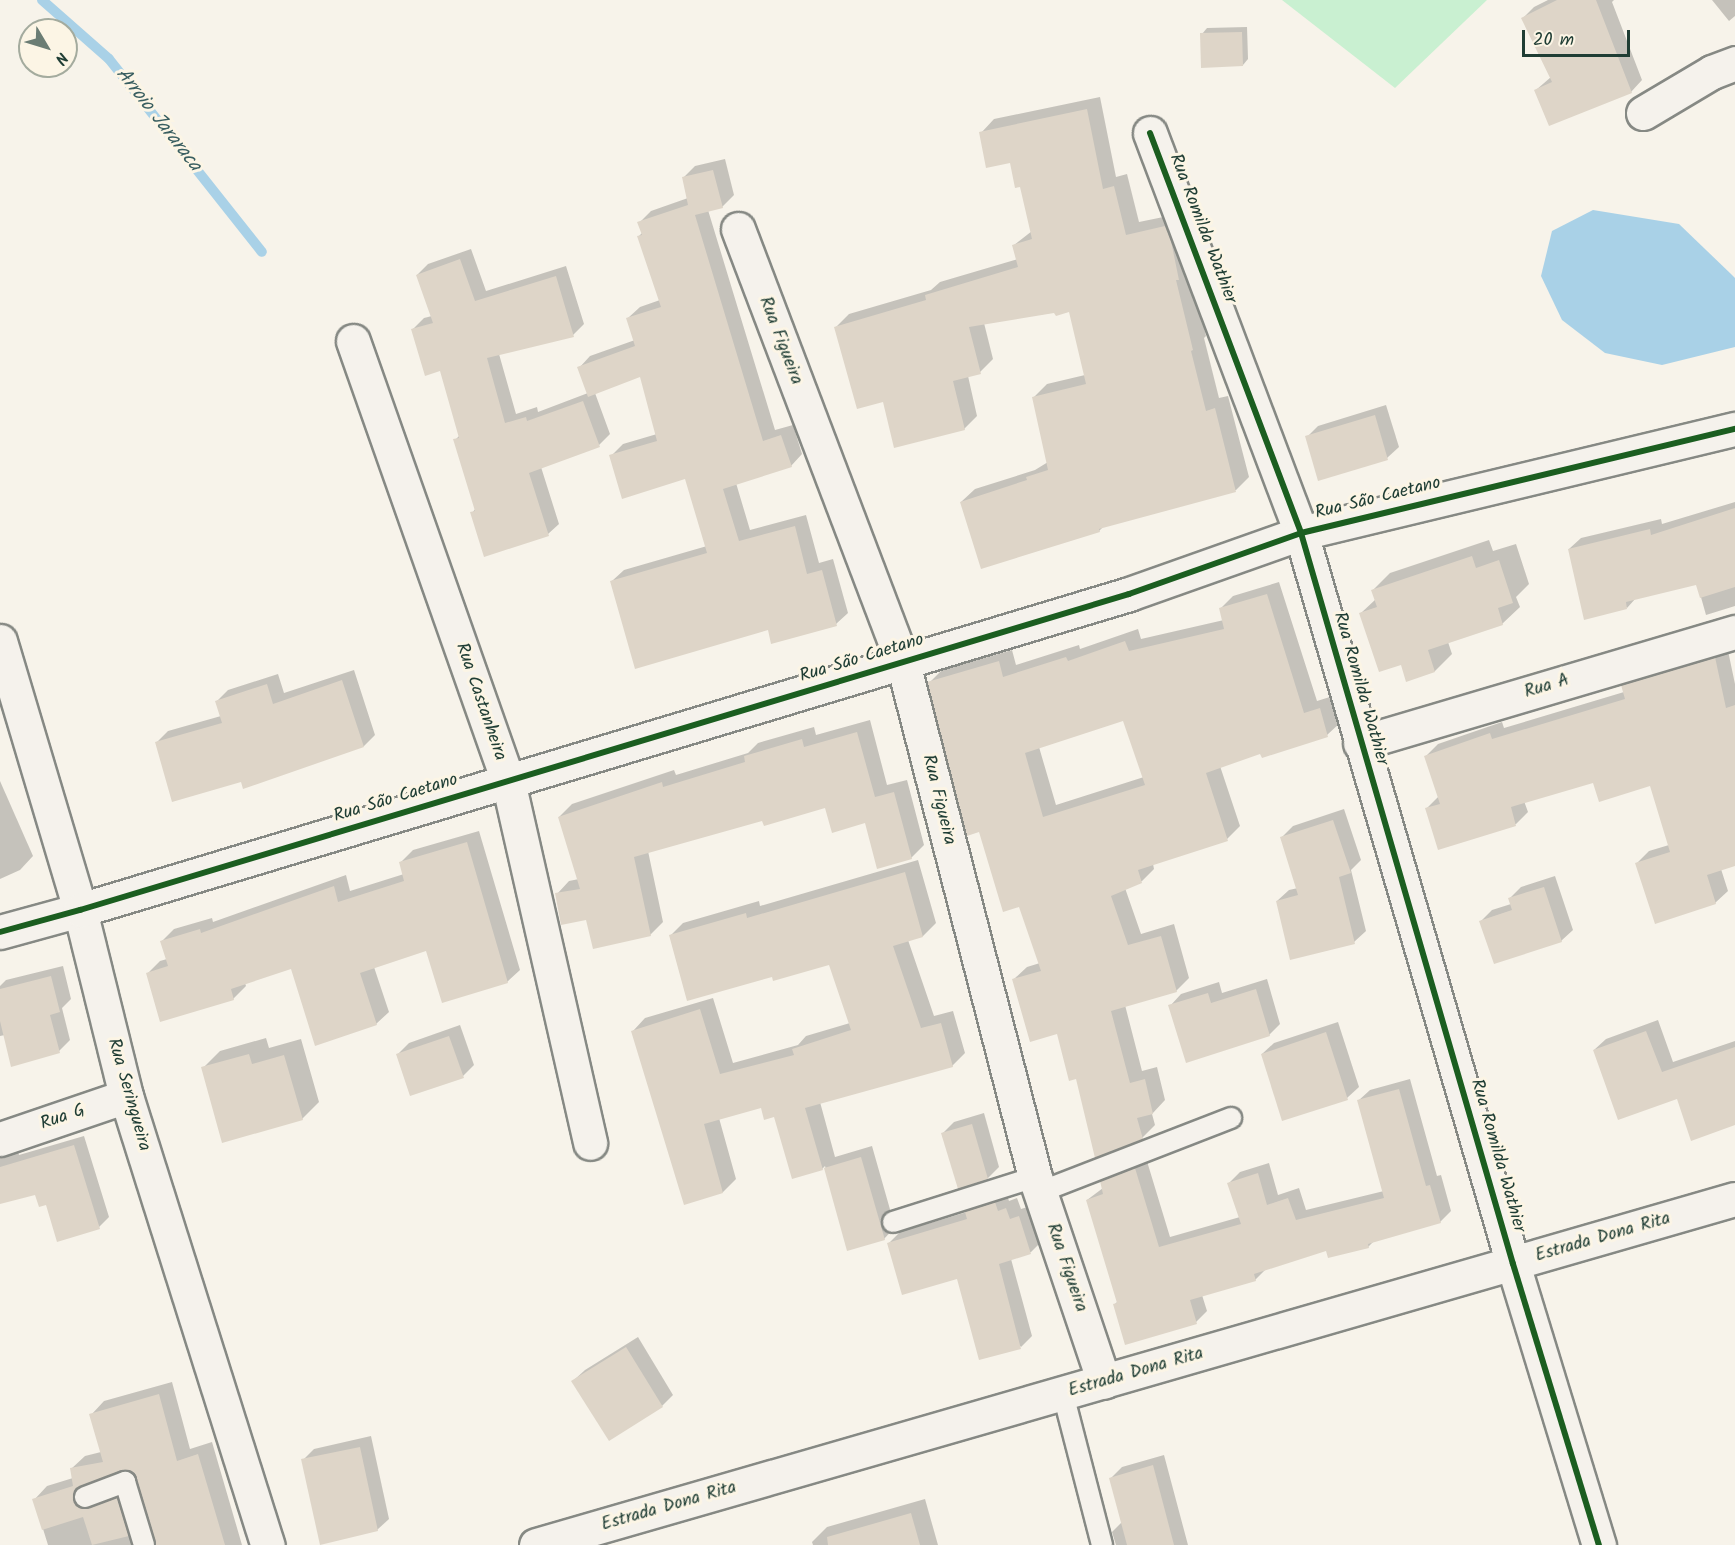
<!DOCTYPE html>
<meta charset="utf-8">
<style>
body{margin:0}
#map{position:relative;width:1735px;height:1545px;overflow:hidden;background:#f7f3ea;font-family:Kalam,sans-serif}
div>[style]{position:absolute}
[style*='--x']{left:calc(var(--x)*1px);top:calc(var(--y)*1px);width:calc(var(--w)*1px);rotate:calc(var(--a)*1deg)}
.green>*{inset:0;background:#c9f0d1}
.water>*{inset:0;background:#a9d1e7}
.shadow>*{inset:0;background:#0003}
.stream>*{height:10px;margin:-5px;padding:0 5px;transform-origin:5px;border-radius:5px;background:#a9d1e7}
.building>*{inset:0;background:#ded5c8}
.roads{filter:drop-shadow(2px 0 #868984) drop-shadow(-2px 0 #868984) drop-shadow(0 2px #868984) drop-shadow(0 -2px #868984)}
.service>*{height:20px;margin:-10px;padding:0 10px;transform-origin:10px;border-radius:10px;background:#f5f2ec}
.minor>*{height:33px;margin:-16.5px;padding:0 16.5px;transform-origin:16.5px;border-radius:16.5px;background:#f5f2ec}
.tertiary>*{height:33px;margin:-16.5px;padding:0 16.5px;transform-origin:16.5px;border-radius:16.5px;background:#f5f2ec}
.cycleway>*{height:6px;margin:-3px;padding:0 3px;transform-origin:3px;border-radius:3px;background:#1b5e20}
span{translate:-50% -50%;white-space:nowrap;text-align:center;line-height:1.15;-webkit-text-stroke:6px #fcf5e5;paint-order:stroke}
.street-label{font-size:18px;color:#1f3d34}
.water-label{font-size:20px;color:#395e60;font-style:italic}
.north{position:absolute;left:18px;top:18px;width:60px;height:60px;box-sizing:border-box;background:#fcf5e5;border:2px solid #a4ab9e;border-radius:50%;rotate:128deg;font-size:16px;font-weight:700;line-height:24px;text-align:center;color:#1f3d34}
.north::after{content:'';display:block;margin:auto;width:21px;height:27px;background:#6b7d74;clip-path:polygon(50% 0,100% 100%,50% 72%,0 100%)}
.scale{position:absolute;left:1522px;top:30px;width:108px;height:27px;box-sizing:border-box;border:3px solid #1f3d34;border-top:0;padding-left:8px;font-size:18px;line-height:21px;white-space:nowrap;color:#1f3d34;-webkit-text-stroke:4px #fcf5e5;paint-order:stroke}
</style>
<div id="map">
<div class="green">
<div style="clip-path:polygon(1282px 0,1487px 0,1395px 88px)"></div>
</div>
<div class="water">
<div style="clip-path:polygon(1593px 210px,1679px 224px,1731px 274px,1735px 278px,1735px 347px,1662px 365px,1605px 353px,1562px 320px,1541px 276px,1552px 231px)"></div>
</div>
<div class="shadow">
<div style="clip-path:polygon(1548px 0,1614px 0,1612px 2px,1642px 80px,1631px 92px,1536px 90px,1551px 77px,1523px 18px,1534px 7px)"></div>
<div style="clip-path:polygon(1712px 0,1735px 0,1735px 16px,1729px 21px)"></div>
<div style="clip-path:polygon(1247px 27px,1248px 59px,1243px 65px,1202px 34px,1207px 28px)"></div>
<div style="clip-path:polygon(1100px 97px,1116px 177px,1127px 174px,1139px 222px,1178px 214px,1206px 336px,1204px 338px,1219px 398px,1228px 396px,1249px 477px,1236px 490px,1104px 526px,1099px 531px,961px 502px,975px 489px,1035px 470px,1048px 462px,1034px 397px,1047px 384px,1085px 375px,1070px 310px,984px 323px,993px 359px,980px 372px,968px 376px,977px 416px,964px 429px,884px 400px,836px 327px,849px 314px,931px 290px,940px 282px,1018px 259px,1014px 245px,1032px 231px,1021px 185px,1011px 162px,981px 133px,994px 119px)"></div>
<div style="clip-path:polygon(725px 159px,734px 195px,722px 207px,708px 210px,775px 430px,793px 425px,802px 454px,791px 466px,736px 483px,750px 530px,806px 515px,819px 563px,833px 559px,848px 613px,836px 624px,769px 628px,612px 581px,624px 570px,707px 546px,686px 477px,611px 456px,623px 444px,657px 434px,641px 375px,595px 393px,610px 434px,599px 445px,541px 467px,559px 524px,548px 534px,472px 513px,476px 508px,455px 440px,460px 435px,441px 369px,413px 329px,424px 318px,432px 316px,417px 275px,428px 264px,471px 249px,486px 291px,566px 266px,584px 324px,573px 335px,499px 354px,516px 414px,537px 407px,538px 412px,588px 393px,579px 368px,590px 356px,635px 340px,628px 318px,640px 307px,660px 300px,639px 236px,643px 232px,639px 223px,651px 211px,688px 198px,683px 178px,695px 166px)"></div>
<div style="clip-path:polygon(1386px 405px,1399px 447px,1387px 458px,1307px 437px,1318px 426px)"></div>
<div style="clip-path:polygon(1735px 502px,1735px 606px,1706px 615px,1697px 583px,1636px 598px,1627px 608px,1569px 549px,1581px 538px,1661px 519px,1662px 524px)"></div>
<div style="clip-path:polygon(1489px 540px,1493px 551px,1516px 544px,1529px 584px,1516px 597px,1520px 607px,1502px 624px,1448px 642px,1452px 654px,1435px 671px,1407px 680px,1402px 663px,1361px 613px,1376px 599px,1373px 590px,1390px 573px)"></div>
<div style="clip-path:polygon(evenodd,1279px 582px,1317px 701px,1333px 696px,1340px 723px,1327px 735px,1261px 752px,1220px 766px,1240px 826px,1227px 839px,1153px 864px,1154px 869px,1142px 881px,1125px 888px,1141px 934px,1174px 924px,1189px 978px,1176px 991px,1125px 1005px,1142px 1071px,1157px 1067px,1165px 1100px,1152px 1114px,1155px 1125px,1142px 1138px,1077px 1077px,1058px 1032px,1014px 979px,1027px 967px,1040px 963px,1020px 906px,980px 830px,929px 683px,942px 670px,1012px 650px,1016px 665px,1079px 645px,1080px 649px,1138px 629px,1141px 639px,1224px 620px,1220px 609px,1233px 596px,1279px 582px,1124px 719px,1144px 777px,1056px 805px,1039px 747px,1124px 719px)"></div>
<div style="clip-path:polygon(1727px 646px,1735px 684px,1735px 865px,1721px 869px,1728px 891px,1715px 903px,1637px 863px,1649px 851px,1669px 845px,1651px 784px,1593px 781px,1524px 801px,1528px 812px,1516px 824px,1439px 848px,1427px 808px,1439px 796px,1426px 756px,1438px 744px,1502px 722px,1504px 728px,1624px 692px,1622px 686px,1634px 674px)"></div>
<div style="clip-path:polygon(354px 670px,375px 735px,364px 746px,242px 780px,157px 742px,168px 731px,221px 716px,216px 702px,228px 690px,278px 674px,284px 693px)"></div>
<div style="clip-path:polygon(870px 720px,887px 785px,907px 780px,924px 845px,911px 858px,866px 821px,826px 806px,763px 819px,648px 851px,663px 922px,650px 935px,588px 918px,557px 894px,569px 881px,579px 879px,559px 817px,572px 804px,674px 770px,676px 775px,748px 753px,758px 743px,814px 727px,816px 735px)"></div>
<div style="clip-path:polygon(0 781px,33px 856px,20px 870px,0 879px)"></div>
<div style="clip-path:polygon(1344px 809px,1361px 860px,1351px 870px,1366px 931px,1354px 942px,1277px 901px,1289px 890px,1298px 888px,1281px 838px,1293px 826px)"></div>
<div style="clip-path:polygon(479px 831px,520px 970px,507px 982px,427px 949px,374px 967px,389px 1012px,376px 1024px,292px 967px,245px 983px,246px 986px,233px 999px,148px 973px,160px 961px,167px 959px,162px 941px,174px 929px,212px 918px,213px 922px,346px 875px,350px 891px,404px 874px,400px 863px,413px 850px)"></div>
<div style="clip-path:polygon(918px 860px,936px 923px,923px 936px,908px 940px,934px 1016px,953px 1011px,965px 1053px,952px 1066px,820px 1102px,835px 1157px,872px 1146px,895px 1227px,884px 1239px,848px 1249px,825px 1166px,822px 1169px,775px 1115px,762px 1106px,719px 1118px,736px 1179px,723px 1192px,685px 1203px,633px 1031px,645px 1018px,713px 998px,733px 1063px,798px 1045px,806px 1036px,850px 1023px,830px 963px,773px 975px,670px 936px,683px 923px,759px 901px,760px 906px)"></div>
<div style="clip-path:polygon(1555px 876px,1573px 930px,1561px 941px,1481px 921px,1492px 910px,1511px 904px,1509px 899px,1521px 887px)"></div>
<div style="clip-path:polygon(63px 966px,71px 999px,62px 1008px,70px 1040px,59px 1051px,5px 1035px,0 1036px,0 986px,6px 980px)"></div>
<div style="clip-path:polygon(1267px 979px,1280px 1024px,1269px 1035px,1170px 1006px,1181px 994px,1219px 982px,1222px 993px)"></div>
<div style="clip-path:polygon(1658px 1020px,1673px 1062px,1735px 1041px,1735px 1121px,1678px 1097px,1594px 1050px,1606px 1039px)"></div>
<div style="clip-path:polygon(1338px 1022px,1359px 1087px,1347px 1098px,1262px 1054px,1274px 1043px)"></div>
<div style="clip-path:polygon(460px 1025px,474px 1065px,463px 1076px,398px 1054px,409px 1043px)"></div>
<div style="clip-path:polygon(266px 1038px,269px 1048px,301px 1039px,319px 1102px,302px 1119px,203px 1068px,220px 1051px)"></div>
<div style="clip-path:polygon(1410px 1079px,1437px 1176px,1441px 1175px,1451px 1211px,1440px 1222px,1374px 1241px,1368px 1247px,1327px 1249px,1266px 1269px,1255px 1280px,1202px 1295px,1207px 1311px,1196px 1322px,1115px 1304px,1118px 1301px,1087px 1200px,1103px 1188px,1102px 1182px,1113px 1171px,1146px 1158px,1170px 1237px,1240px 1217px,1229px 1183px,1240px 1172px,1269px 1163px,1278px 1195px,1299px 1188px,1306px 1210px,1384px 1191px,1358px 1101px,1370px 1090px)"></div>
<div style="clip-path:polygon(984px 1113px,999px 1167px,988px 1178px,959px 1187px,942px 1134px,954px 1122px)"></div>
<div style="clip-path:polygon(84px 1136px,109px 1217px,99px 1227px,47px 1203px,36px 1193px,0 1203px,0 1156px,18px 1150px,19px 1155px)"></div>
<div style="clip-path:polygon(1006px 1192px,1009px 1201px,1017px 1198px,1021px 1209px,1031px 1206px,1042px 1241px,1031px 1252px,1011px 1259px,1032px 1336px,1021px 1347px,958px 1277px,889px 1243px,900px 1232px,967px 1212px,978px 1201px)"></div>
<div style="clip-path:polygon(638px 1337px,673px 1395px,662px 1406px,573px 1381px,585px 1370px)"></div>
<div style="clip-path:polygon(evenodd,172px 1382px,190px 1449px,212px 1442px,242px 1545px,48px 1545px,34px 1500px,47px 1486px,73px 1478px,71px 1469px,85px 1456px,101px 1452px,91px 1415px,104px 1401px,172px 1382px,121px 1469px,135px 1472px,157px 1543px,146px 1536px,130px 1485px,86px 1487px,87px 1483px,121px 1469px)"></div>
<div style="clip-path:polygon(371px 1436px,389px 1519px,377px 1530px,303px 1460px,314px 1449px)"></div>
<div style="clip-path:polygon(1164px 1455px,1188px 1545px,1116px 1545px,1112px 1532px,1122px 1522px,1111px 1478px,1122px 1467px)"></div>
<div style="clip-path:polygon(925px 1499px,938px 1545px,813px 1545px,812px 1542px,827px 1527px)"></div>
</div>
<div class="stream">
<div style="--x:42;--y:0;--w:89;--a:41.4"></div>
<div style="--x:109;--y:59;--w:246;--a:51.6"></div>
</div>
<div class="building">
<div style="clip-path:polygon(1557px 0,1596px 0,1632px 93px,1549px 126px,1534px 90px,1552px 82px,1521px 18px)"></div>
<div style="clip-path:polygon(1242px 32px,1243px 66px,1201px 68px,1200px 33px)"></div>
<div style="clip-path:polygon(1087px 109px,1103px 189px,1114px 186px,1126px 235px,1165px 226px,1171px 241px,1179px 280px,1176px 280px,1193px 350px,1191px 351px,1206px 411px,1215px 408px,1236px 492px,1099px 529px,1100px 532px,981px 569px,960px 502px,1027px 480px,1026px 477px,1048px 470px,1032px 397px,1086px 384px,1069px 312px,1056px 316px,1054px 313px,969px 327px,981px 374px,953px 381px,965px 430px,894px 448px,883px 402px,857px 409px,834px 327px,926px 300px,925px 295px,1018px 267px,1012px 245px,1032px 239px,1020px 187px,1015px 188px,1010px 163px,986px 168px,979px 132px)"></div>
<div style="clip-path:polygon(713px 170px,723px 208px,695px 215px,763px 441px,781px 435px,792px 467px,723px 489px,739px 541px,795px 526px,807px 574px,822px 570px,837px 626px,771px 644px,768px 630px,635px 669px,610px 581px,707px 553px,685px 479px,622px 499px,609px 455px,657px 441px,640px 377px,588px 397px,577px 367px,635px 346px,626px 318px,661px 307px,637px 236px,642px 235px,637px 222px,688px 205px,682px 177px)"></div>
<div style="clip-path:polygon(460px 259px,475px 301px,556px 276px,574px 337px,487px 358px,505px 423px,526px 417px,527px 421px,583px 401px,600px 447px,529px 473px,549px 536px,484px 557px,470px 512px,475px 511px,453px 439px,459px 438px,440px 371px,425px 376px,411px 329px,433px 323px,416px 275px)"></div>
<div style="clip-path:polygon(1375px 415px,1388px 460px,1318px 481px,1305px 436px)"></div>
<div style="clip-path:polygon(1735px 508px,1735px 587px,1700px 598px,1696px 585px,1626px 602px,1627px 609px,1584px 620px,1568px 549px,1650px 529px,1651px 535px)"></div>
<div style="clip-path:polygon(1472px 556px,1476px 568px,1499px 560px,1513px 603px,1498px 608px,1503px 625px,1428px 650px,1435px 672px,1406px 682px,1401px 665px,1379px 672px,1359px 613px,1377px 607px,1371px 590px)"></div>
<div style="clip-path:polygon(evenodd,1267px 594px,1304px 713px,1320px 708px,1328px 737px,1262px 758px,1260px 754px,1206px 773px,1228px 841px,1138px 870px,1142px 883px,1111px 896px,1128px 945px,1161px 936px,1177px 992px,1111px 1011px,1130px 1083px,1145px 1079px,1153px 1114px,1137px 1118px,1143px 1139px,1095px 1158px,1076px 1079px,1069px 1081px,1057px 1034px,1030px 1042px,1012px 979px,1041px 971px,1019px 907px,1003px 912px,979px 832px,967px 836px,927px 682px,999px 661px,1003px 677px,1066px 657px,1068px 661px,1125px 641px,1129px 651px,1224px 629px,1219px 608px,1267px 594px,1123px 721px,1145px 785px,1043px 817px,1025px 753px,1123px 721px)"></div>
<div style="clip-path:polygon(1715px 657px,1726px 708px,1735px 705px,1735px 866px,1707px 875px,1716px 904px,1655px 924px,1635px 863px,1670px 852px,1650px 786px,1599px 802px,1593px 783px,1511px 807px,1516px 826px,1438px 850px,1425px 808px,1440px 804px,1424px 756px,1490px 733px,1492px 739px,1625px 699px,1621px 685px)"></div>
<div style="clip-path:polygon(342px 680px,364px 747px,243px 789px,241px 782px,172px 802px,155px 742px,222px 723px,215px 701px,267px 684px,273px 704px)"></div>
<div style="clip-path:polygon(857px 732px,875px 797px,894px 792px,912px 859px,877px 869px,865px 823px,832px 833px,825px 808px,764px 826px,762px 821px,634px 857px,651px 936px,593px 949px,586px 920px,561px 925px,555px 893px,580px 889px,558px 817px,662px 782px,663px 787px,745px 762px,744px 756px,802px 739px,804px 747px)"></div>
<div style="clip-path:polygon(1333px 820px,1351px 873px,1339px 877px,1355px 944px,1290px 960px,1276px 901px,1298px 895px,1280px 837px)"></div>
<div style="clip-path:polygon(467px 842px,508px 983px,442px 1003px,426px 951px,360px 973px,377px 1025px,315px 1046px,291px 969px,231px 989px,234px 1000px,160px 1022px,146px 973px,168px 966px,160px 941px,200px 929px,201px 933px,334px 886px,338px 902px,404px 881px,399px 862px)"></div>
<div style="clip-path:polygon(905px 872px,923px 937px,893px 946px,921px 1028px,941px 1023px,953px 1067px,805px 1108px,823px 1170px,792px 1179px,774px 1117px,764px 1120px,761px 1108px,704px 1124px,723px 1193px,684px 1205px,631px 1031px,700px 1009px,720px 1074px,794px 1055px,792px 1049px,851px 1030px,829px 965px,773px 981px,772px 977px,687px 1001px,669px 935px,746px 913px,747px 918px)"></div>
<div style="clip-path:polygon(1544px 887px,1562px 942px,1494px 964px,1479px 921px,1512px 910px,1508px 898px)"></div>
<div style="clip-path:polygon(51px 976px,60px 1012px,50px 1015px,60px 1053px,11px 1067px,0 1021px,0 989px)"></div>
<div style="clip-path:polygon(1256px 989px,1270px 1036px,1186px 1063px,1168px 1005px,1208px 993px,1211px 1003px)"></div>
<div style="clip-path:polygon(1646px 1031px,1662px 1072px,1735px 1047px,1735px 1125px,1691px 1141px,1677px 1099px,1618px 1120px,1593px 1050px)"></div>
<div style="clip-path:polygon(1326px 1032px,1348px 1100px,1282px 1121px,1261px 1054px)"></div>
<div style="clip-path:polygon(449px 1036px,464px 1078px,410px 1096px,396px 1054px)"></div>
<div style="clip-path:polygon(249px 1054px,252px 1064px,284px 1055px,303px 1120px,222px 1143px,201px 1067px)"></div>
<div style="clip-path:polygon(1399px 1089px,1426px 1186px,1430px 1185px,1441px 1223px,1368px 1244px,1369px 1248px,1328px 1258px,1326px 1251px,1254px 1274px,1256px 1281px,1190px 1300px,1197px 1324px,1125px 1345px,1113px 1304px,1117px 1303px,1086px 1200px,1103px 1194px,1100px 1181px,1135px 1168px,1159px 1247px,1241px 1224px,1227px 1183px,1258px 1173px,1267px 1205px,1288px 1198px,1296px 1220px,1384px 1198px,1357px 1100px)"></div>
<div style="clip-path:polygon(972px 1124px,988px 1179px,958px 1189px,941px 1133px)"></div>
<div style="clip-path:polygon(74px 1145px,100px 1229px,57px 1242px,46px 1205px,39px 1207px,35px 1195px,0 1204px,0 1167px)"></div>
<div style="clip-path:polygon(861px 1157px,885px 1240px,847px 1251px,824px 1168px)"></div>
<div style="clip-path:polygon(995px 1202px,998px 1211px,1006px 1208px,1010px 1219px,1019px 1216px,1031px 1254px,999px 1264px,1021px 1349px,979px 1360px,957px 1279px,902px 1295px,887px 1243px,967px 1219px,965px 1212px)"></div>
<div style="clip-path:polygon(626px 1347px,663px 1407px,609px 1441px,571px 1381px)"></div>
<div style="clip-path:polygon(159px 1394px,177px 1461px,198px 1454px,225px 1545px,156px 1545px,136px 1479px,127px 1470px,81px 1486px,73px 1496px,77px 1506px,84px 1509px,117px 1498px,129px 1536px,92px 1545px,83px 1517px,42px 1530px,32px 1499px,73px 1486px,70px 1468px,103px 1462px,89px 1414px)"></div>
<div style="clip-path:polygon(360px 1447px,378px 1531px,320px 1545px,301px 1459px)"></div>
<div style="clip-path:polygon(1153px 1465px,1174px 1545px,1127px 1545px,1109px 1478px)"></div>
<div style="clip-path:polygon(911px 1513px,920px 1545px,828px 1545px,827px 1537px)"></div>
</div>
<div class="roads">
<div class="service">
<div style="--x:1040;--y:1192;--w:205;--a:-21.2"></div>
<div style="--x:893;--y:1222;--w:149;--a:-17.6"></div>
<div style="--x:1063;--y:1394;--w:156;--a:75.5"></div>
<div style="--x:85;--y:1497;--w:43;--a:-20.6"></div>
<div style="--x:125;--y:1482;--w:66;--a:73.2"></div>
</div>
<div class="minor">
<div style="--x:1643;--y:113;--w:80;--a:-30.7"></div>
<div style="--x:1712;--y:72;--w:25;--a:-21"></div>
<div style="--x:1150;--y:133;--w:428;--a:69.3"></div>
<div style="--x:1301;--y:533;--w:761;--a:73.83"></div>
<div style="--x:1513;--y:1264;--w:294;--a:73"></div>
<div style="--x:738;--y:229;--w:464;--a:69.2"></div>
<div style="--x:903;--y:663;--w:531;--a:75.6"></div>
<div style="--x:1035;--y:1177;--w:216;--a:71.4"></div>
<div style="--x:353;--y:341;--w:467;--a:70.6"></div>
<div style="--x:508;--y:781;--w:371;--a:77.2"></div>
<div style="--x:0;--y:641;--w:281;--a:73.4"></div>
<div style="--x:80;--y:910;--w:192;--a:76.1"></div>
<div style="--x:126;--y:1096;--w:471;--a:72.5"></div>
<div style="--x:1360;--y:743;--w:391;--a:-16.5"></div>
<div style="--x:0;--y:932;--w:83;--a:-15.4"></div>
<div style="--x:80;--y:910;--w:1096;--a:-16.76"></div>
<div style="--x:1129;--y:594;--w:182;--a:-19.5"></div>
<div style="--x:1301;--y:533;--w:446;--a:-13.5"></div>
<div style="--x:0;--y:1139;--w:133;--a:-18.8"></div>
</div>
<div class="tertiary">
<div style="--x:536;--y:1545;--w:1248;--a:-16.1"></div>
</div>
</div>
<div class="cycleway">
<div style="--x:1150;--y:133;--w:428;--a:69.3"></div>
<div style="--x:1301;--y:533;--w:761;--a:73.83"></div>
<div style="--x:1513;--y:1264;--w:294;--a:73"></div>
<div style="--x:0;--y:932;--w:83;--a:-15.4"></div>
<div style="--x:80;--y:910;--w:1096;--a:-16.76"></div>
<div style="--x:1129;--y:594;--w:182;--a:-19.5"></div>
<div style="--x:1301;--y:533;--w:446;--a:-13.5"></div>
</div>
<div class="street-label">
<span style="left:1202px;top:229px;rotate:69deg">Rua Romilda Wathier</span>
<span style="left:780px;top:341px;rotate:69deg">Rua Figueira</span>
<span style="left:1378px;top:499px;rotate:-14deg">Rua São Caetano</span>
<span style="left:862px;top:659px;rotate:-17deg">Rua São Caetano</span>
<span style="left:1547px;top:687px;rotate:-17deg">Rua A</span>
<span style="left:1360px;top:689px;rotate:74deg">Rua Romilda Wathier</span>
<span style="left:480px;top:702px;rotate:71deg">Rua Castanheira</span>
<span style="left:396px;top:799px;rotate:-17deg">Rua São Caetano</span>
<span style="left:938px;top:800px;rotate:76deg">Rua Figueira</span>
<span style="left:128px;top:1095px;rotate:74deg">Rua Seringueira</span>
<span style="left:63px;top:1118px;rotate:-19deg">Rua G</span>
<span style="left:1497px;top:1156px;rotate:74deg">Rua Romilda Wathier</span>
<span style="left:1603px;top:1238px;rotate:-16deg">Estrada Dona Rita</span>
<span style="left:1066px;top:1268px;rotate:71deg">Rua Figueira</span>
<span style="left:1136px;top:1373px;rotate:-16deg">Estrada Dona Rita</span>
<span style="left:669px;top:1507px;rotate:-16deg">Estrada Dona Rita</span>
</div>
<div class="water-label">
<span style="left:158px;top:120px;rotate:52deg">Arroio Jararaca</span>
</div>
<div class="north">N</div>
<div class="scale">20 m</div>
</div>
